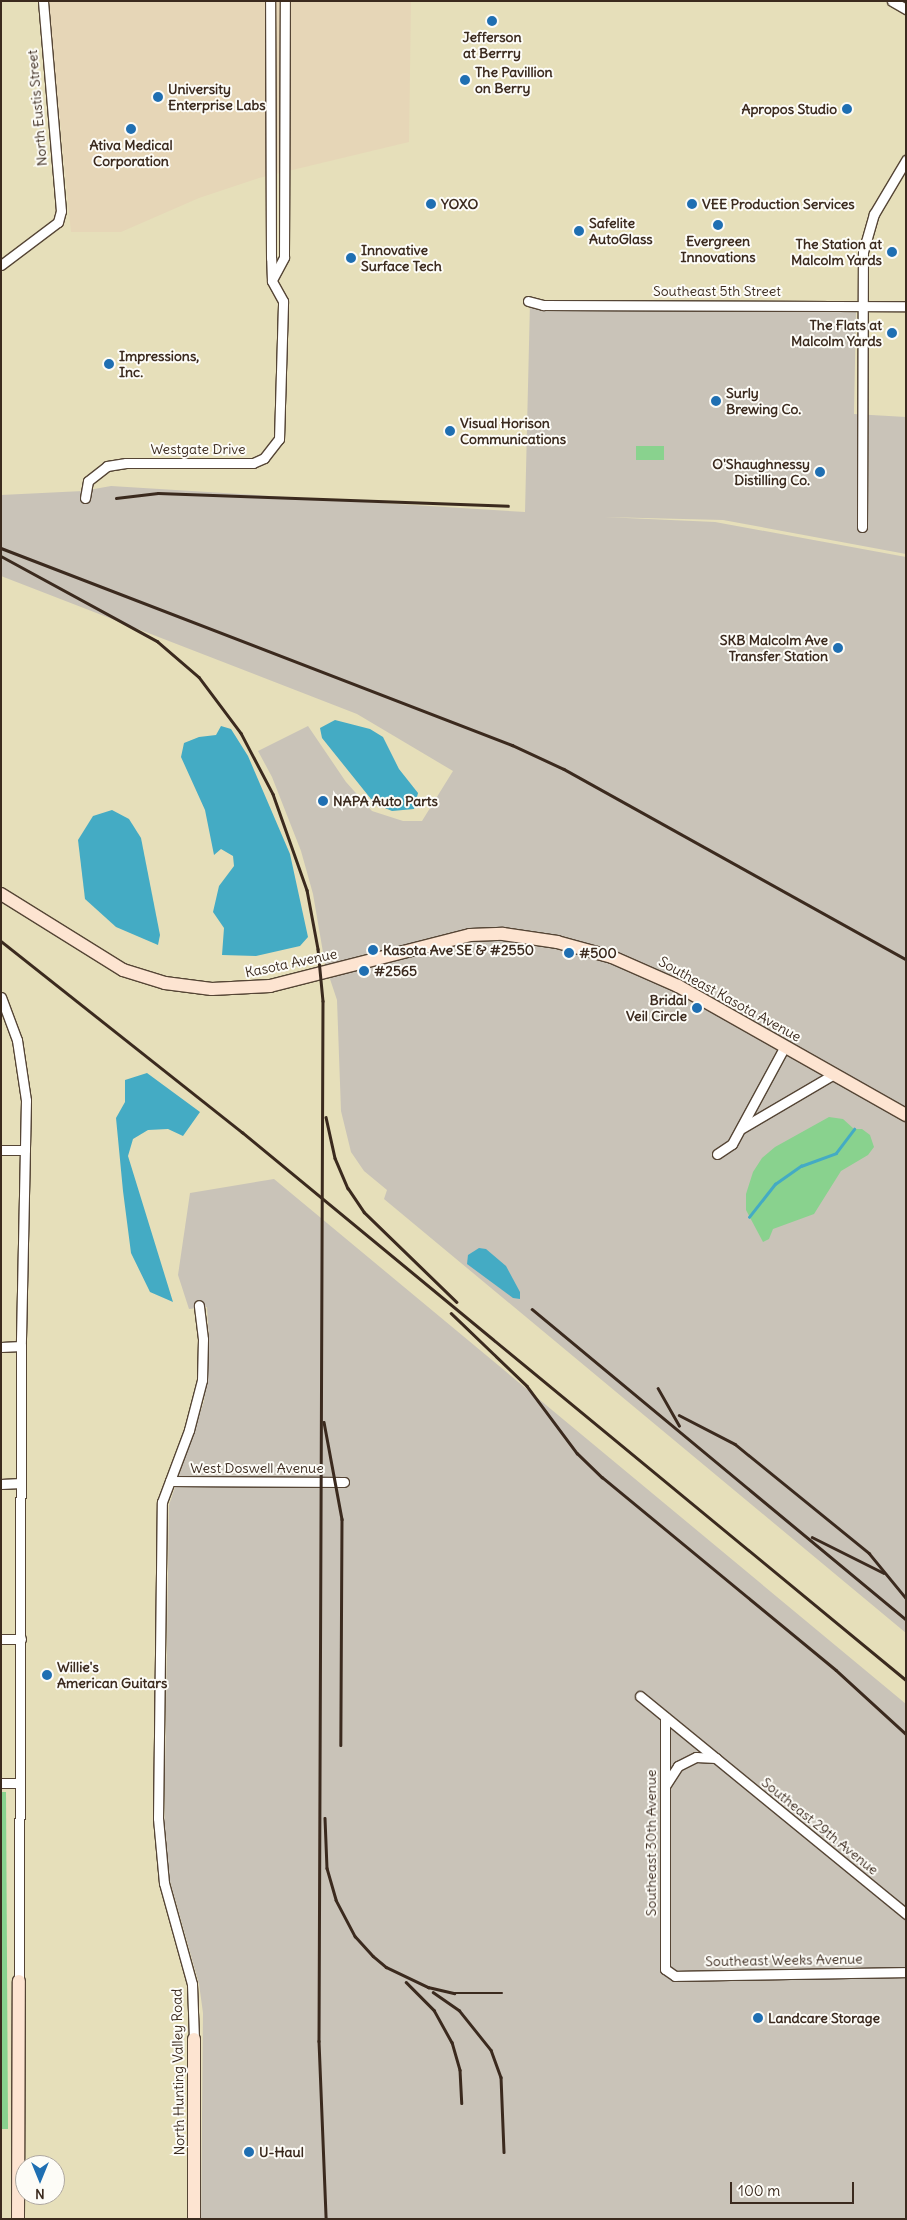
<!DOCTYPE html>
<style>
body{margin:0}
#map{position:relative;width:907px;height:2220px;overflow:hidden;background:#e6dfba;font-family:Delius,sans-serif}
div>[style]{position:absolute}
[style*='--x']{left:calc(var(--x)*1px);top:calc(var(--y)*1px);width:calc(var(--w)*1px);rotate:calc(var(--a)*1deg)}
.built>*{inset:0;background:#e6d6b7}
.industrial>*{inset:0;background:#c9c3b8}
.green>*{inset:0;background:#89d28e}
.water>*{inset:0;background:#44abc4}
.stream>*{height:2.5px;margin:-1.25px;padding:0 1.25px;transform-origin:1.25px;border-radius:1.25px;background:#44abc4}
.roads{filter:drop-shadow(1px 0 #554535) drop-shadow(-1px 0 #554535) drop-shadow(0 1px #554535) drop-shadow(0 -1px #554535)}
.street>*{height:9px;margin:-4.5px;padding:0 4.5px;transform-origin:4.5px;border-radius:4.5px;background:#fff}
.secondary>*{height:12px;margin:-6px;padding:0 6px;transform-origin:6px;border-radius:6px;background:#fde4d1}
.rail>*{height:2.5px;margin:-1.25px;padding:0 1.25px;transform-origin:1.25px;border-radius:1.25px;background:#3b2a1e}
.dots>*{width:14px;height:14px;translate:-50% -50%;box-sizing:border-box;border:2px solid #fdfcf7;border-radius:50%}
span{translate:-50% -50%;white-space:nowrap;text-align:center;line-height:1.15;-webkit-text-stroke:4px #fdfcf7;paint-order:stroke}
.poi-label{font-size:14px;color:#3b2a1e;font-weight:700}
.left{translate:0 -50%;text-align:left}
.right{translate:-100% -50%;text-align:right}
.street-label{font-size:14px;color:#3b2a1e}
.frame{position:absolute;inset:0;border:2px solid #3b2a1e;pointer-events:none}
.north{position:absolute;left:15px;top:2155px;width:50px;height:50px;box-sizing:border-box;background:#fdfcf7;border:1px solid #afa8a0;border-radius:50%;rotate:180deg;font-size:14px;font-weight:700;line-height:20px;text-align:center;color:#3b2a1e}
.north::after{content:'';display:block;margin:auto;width:18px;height:22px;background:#1f6fb2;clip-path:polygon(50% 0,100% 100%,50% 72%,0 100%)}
.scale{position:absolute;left:730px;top:2182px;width:124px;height:22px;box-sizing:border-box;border:2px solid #3b2a1e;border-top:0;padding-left:6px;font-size:15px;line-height:18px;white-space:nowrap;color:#3b2a1e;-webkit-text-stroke:4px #fdfcf7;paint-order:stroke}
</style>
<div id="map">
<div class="built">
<div style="clip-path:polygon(48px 1px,411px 1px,409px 142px,259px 178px,199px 198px,121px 232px,71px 232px)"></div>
</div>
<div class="industrial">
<div style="clip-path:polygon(530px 302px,856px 310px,854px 414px,906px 417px,906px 554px,723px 520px,604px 517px,715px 522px,906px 557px,906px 1633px,384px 1199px,387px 1190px,364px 1171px,351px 1152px,341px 1111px,337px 1000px,325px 964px,313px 894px,301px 851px,272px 777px,258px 751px,308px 726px,346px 782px,372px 811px,403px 821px,422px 821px,453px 771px,357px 714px,1px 576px,1px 495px,83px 491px,111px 486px,525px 512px)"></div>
<div style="clip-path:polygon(274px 1179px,906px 1704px,906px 2219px,201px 2219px,203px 2013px,199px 1984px,169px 1878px,164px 1844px,169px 1505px,204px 1401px,209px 1340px,207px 1307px,189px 1309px,178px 1275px,190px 1193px)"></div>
</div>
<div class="green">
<div style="clip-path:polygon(636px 446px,664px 446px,664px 460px,636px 460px)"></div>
<div style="clip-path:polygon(829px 1117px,843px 1119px,854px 1129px,862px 1129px,870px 1135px,874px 1147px,868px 1155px,841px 1171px,814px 1214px,773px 1229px,769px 1239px,763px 1242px,746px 1210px,746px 1194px,753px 1172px,762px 1158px,775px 1147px)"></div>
<div style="clip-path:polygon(1px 1792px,6px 1792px,8px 2129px,1px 2129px)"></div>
</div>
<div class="water">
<div style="clip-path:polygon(335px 720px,370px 729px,383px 737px,399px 769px,418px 793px,414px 809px,392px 811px,375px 804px,322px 738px,320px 728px)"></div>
<div style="clip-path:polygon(221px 726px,231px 729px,248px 756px,290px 854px,308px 937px,300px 946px,256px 956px,222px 955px,224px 928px,213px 912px,219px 886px,234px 866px,233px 856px,221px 849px,214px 855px,205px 810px,181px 757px,184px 743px,199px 737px,216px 735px)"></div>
<div style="clip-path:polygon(112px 810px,129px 819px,141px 838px,160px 935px,158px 945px,116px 927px,85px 899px,78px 840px,93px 816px)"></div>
<div style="clip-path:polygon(147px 1073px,200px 1112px,183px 1136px,168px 1129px,148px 1130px,133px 1139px,128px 1156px,173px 1302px,150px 1292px,131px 1253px,123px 1191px,116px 1118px,125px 1102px,125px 1080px)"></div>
<div style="clip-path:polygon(479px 1248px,486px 1249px,506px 1266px,520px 1292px,520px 1299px,513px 1298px,467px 1264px,468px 1255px)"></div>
</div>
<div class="stream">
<div style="--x:749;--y:1217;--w:42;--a:-51.8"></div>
<div style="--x:775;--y:1184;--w:32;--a:-35"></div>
<div style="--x:801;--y:1166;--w:37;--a:-20"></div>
<div style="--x:836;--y:1153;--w:30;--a:-53"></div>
</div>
<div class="roads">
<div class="street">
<div style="--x:892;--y:1;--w:16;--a:30"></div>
<div style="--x:1;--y:265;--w:71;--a:-37"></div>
<div style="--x:58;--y:222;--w:11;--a:-75"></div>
<div style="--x:61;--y:211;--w:211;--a:-94.9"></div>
<div style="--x:272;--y:280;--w:26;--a:-62"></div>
<div style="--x:284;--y:257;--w:256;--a:-89.8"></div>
<div style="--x:528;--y:301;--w:16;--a:15"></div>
<div style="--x:543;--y:305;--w:363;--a:0.2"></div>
<div style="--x:85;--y:498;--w:17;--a:-80"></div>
<div style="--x:88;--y:481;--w:24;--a:-38"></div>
<div style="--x:107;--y:466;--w:19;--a:-9"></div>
<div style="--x:126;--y:463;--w:127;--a:0"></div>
<div style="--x:253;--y:463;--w:12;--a:-24"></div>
<div style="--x:264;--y:458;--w:24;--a:-52"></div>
<div style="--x:279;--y:439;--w:138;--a:-88.3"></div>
<div style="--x:283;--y:301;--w:23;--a:-119"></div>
<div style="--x:272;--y:281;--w:23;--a:-92"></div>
<div style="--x:271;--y:258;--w:257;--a:-90.2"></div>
<div style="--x:862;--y:527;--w:275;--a:-89.8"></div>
<div style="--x:863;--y:252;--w:40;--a:-74"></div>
<div style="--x:874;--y:214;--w:63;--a:-59.3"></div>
<div style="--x:1;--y:997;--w:46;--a:69.6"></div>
<div style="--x:17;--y:1040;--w:61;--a:81.5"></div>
<div style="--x:26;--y:1100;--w:246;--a:91.2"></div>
<div style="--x:21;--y:1346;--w:635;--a:90.18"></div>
<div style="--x:742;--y:1128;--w:107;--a:-30.4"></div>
<div style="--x:1;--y:1150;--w:24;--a:0"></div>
<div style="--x:717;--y:1154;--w:18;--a:-34"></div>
<div style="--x:732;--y:1144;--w:111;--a:-61.6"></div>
<div style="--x:1;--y:1347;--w:20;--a:-3"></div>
<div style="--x:170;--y:1481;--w:174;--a:0.3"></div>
<div style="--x:1;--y:1484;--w:20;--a:-3"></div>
<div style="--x:1;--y:1639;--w:20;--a:0"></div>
<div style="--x:640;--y:1696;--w:344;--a:39.3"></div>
<div style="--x:665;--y:1717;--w:252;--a:90"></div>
<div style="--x:665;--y:1969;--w:12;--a:35"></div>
<div style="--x:675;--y:1976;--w:231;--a:-1"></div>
<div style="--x:1;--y:1783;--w:19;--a:0"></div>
<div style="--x:665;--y:1786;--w:24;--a:-57"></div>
<div style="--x:678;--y:1766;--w:20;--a:-27"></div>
<div style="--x:696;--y:1757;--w:20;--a:3"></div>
<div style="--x:194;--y:2039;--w:55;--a:-92.1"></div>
<div style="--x:192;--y:1984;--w:105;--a:-105.5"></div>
<div style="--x:164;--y:1883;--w:65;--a:-95.3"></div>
<div style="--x:158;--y:1818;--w:316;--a:-89.3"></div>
<div style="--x:162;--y:1502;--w:77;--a:-69.4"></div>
<div style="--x:189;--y:1430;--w:52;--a:-75.4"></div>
<div style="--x:202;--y:1380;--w:41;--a:-88.6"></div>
<div style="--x:203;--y:1339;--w:34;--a:-97"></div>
</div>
<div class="secondary">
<div style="--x:1;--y:894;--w:144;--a:31.9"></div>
<div style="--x:123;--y:970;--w:44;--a:17.2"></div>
<div style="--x:165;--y:983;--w:47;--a:7.3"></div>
<div style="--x:212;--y:989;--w:58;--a:-3"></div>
<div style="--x:270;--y:986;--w:206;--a:-14.3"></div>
<div style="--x:470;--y:935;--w:33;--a:-2"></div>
<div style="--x:503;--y:934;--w:55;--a:8.4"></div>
<div style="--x:557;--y:942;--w:57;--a:15.3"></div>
<div style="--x:612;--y:957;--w:72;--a:23.7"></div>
<div style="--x:678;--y:986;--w:262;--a:29.5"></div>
<div style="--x:18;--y:2219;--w:238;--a:-89.8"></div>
<div style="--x:194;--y:2219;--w:180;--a:-90"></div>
</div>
</div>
<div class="rail">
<div style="--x:116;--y:498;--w:42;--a:-6.8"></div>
<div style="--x:158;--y:493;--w:350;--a:2.1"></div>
<div style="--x:1;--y:548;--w:548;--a:21.08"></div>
<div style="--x:512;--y:745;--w:57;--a:24.8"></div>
<div style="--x:564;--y:769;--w:391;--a:29.1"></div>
<div style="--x:1;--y:556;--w:178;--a:28.6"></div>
<div style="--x:157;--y:641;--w:55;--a:40.6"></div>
<div style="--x:199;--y:677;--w:70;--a:53.1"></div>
<div style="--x:241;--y:733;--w:69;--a:62.3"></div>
<div style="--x:273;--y:794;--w:102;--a:70.5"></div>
<div style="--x:307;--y:890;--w:60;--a:79.4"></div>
<div style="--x:318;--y:949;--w:52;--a:84.5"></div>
<div style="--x:323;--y:1001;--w:1040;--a:90.22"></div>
<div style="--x:319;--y:2041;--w:178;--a:87.7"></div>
<div style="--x:1;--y:941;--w:308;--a:38.4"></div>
<div style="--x:242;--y:1132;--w:861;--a:39.53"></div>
<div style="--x:326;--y:1117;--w:42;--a:77.6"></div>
<div style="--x:335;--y:1158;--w:33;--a:67"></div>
<div style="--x:348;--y:1188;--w:29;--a:56"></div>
<div style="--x:364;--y:1212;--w:129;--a:44.1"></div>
<div style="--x:532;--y:1309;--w:486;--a:39.7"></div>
<div style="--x:451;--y:1313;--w:105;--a:43.8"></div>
<div style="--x:527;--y:1386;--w:84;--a:53.3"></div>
<div style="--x:577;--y:1453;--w:35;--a:44"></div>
<div style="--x:602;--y:1477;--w:303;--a:39.5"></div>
<div style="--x:836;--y:1670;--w:95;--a:42.4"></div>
<div style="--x:658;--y:1388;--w:43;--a:60.4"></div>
<div style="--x:679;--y:1415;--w:63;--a:27.4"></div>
<div style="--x:735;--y:1444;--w:173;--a:39.1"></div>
<div style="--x:869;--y:1553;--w:58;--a:50.6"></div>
<div style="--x:324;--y:1422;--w:99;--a:79.5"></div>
<div style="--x:342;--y:1519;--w:226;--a:90.3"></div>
<div style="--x:812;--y:1537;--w:80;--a:26.6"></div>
<div style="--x:325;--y:1818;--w:50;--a:87.7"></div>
<div style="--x:327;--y:1868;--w:33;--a:74"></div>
<div style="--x:336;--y:1900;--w:41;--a:62.2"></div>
<div style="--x:355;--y:1936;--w:27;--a:48"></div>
<div style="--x:373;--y:1956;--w:17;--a:40"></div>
<div style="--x:386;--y:1967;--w:47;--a:25.5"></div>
<div style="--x:428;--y:1987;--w:27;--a:13"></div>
<div style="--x:454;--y:1993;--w:48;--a:0"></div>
<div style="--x:406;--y:1982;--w:40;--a:45"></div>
<div style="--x:434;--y:2010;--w:37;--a:61"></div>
<div style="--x:452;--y:2042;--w:29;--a:74"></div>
<div style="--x:460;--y:2070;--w:33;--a:87"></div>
<div style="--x:433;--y:1992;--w:32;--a:35"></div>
<div style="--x:459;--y:2010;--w:51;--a:51.3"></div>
<div style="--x:491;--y:2050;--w:29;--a:70"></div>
<div style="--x:501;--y:2077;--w:75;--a:87.7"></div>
</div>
<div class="dots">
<div style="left:492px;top:21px;background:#1f6fb2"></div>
<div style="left:465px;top:80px;background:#1f6fb2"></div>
<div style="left:158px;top:97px;background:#1f6fb2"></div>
<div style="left:847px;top:109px;background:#1f6fb2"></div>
<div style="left:131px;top:129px;background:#1f6fb2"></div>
<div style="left:431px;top:204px;background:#1f6fb2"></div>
<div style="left:692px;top:204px;background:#1f6fb2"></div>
<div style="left:718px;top:225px;background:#1f6fb2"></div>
<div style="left:579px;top:231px;background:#1f6fb2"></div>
<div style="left:892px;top:252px;background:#1f6fb2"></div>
<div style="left:351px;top:258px;background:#1f6fb2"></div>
<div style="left:892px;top:333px;background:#1f6fb2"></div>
<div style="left:109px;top:364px;background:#1f6fb2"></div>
<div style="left:716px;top:401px;background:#1f6fb2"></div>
<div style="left:450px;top:431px;background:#1f6fb2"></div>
<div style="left:820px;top:472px;background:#1f6fb2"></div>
<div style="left:838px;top:648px;background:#1f6fb2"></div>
<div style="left:323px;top:801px;background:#1f6fb2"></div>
<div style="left:373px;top:950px;background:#1f6fb2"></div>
<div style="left:569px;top:953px;background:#1f6fb2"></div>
<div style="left:364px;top:971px;background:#1f6fb2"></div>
<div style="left:697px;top:1008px;background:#1f6fb2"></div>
<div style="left:47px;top:1675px;background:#1f6fb2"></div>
<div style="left:758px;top:2018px;background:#1f6fb2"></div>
<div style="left:249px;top:2152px;background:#1f6fb2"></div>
</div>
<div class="poi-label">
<span style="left:492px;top:45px">Jefferson<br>at Berrry</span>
<span class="left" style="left:475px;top:80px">The Pavillion<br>on Berry</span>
<span class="left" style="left:168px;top:97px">University<br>Enterprise Labs</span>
<span class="right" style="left:837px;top:109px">Apropos Studio</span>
<span style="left:131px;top:153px">Ativa Medical<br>Corporation</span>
<span class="left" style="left:441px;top:204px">YOXO</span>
<span class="left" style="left:702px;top:204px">VEE Production Services</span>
<span class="left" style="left:589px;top:231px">Safelite<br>AutoGlass</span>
<span style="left:718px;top:249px">Evergreen<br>Innovations</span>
<span class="right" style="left:882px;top:252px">The Station at<br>Malcolm Yards</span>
<span class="left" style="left:361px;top:258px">Innovative<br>Surface Tech</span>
<span class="right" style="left:882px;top:333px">The Flats at<br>Malcolm Yards</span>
<span class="left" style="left:119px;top:364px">Impressions,<br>Inc.</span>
<span class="left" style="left:726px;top:401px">Surly<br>Brewing Co.</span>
<span class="left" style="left:460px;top:431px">Visual Horison<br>Communications</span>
<span class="right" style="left:810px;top:472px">O'Shaughnessy<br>Distilling Co.</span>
<span class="right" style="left:828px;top:648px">SKB Malcolm Ave<br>Transfer Station</span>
<span class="left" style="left:333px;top:801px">NAPA Auto Parts</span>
<span class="left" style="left:383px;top:950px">Kasota Ave SE &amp; #2550</span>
<span class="left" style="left:579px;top:953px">#500</span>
<span class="left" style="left:374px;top:971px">#2565</span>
<span class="right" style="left:687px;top:1008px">Bridal<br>Veil Circle</span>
<span class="left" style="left:57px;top:1675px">Willie's<br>American Guitars</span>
<span class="left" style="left:768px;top:2018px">Landcare Storage</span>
<span class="left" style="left:259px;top:2152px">U-Haul</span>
</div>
<div class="street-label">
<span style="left:37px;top:108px;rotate:-95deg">North Eustis Street</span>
<span style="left:717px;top:291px">Southeast 5th Street</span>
<span style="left:198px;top:449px">Westgate Drive</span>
<span style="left:291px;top:963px;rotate:-12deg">Kasota Avenue</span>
<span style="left:730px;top:999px;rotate:29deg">Southeast Kasota Avenue</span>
<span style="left:257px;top:1468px">West Doswell Avenue</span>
<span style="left:820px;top:1826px;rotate:39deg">Southeast 29th Avenue</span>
<span style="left:651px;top:1843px;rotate:-90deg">Southeast 30th Avenue</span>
<span style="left:784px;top:1960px;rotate:-1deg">Southeast Weeks Avenue</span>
<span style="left:178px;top:2072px;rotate:-91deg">North Hunting Valley Road</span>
</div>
<div class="frame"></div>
<div class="north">N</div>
<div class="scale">100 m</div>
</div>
